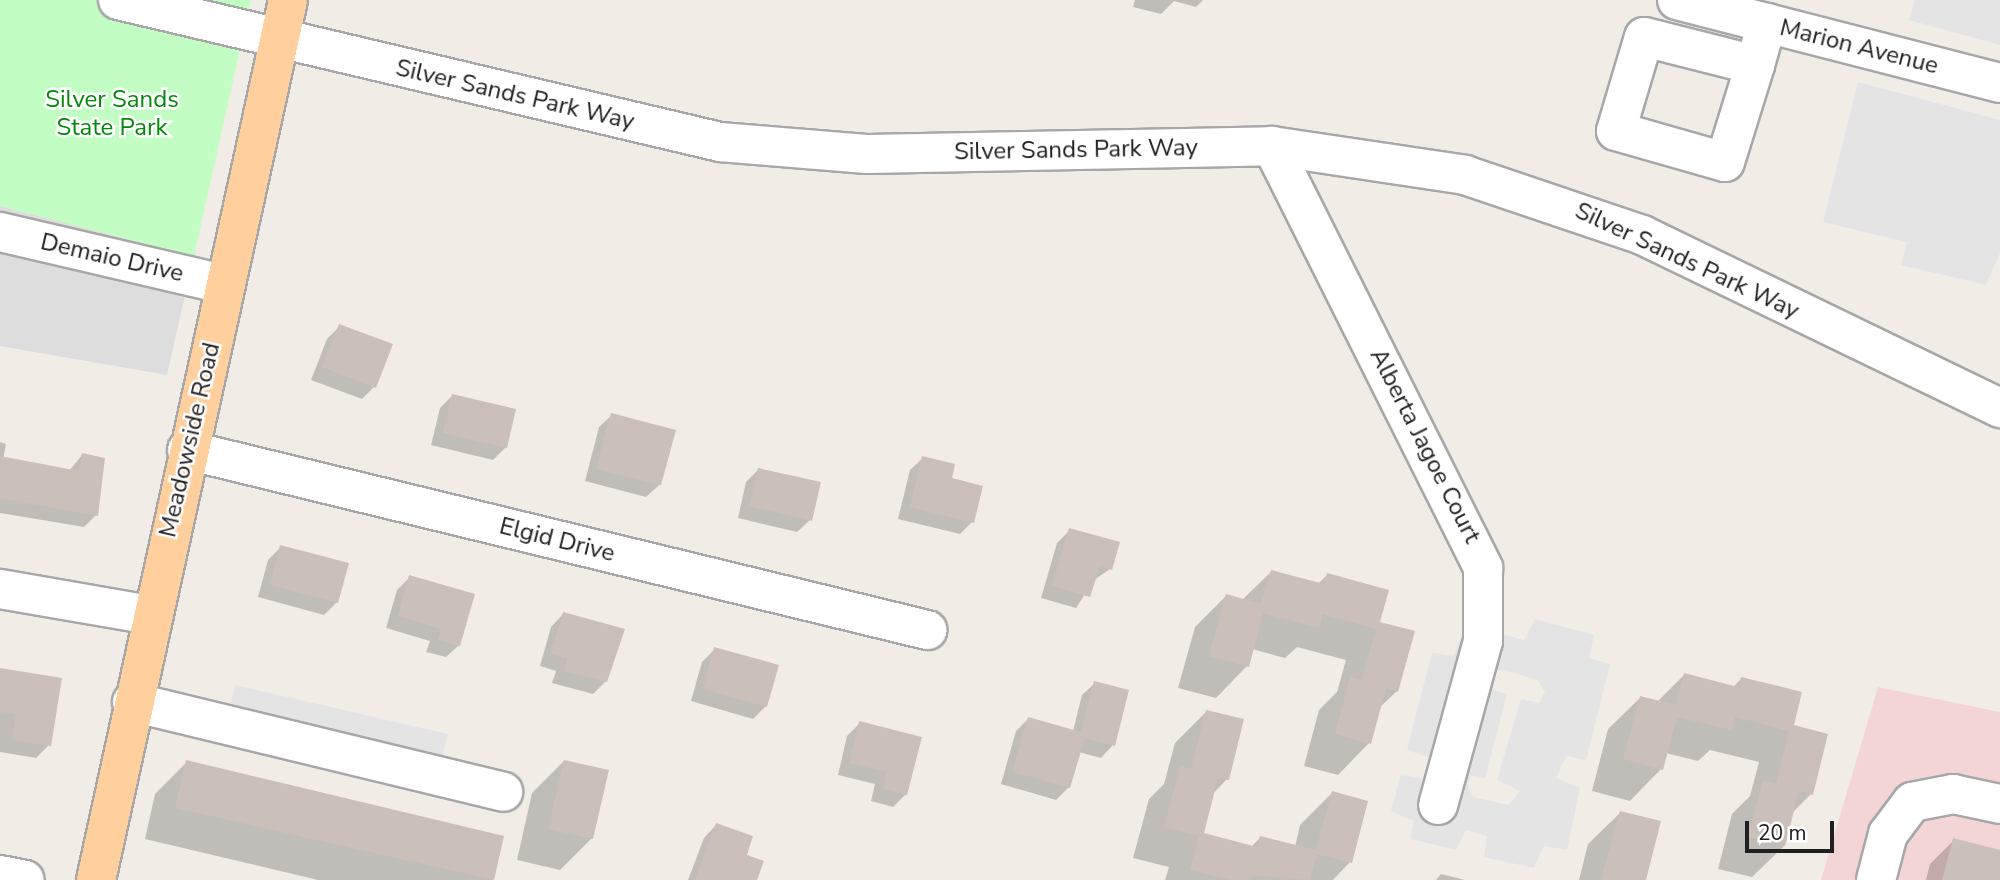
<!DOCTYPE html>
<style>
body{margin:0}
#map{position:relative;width:2000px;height:880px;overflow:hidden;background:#f1ede6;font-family:"Nunito Sans",sans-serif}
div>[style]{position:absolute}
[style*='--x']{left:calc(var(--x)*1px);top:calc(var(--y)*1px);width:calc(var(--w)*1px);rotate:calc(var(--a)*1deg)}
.residential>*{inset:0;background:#dedddd}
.commercial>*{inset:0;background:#f3d5d5}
.park>*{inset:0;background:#c2fdc3}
.parking>*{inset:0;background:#e4e4e4}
.shadow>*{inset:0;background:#0003}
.building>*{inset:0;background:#cabfb9}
.roads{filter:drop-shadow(2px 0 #a7a7a7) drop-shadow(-2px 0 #a7a7a7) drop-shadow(0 2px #a7a7a7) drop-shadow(0 -2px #a7a7a7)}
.minor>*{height:38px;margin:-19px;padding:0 19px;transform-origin:19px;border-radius:19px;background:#fff}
.major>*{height:38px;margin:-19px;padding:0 19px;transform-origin:19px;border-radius:19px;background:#ffd09e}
span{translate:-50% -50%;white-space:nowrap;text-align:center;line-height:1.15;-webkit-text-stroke:5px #fff;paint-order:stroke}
.street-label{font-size:24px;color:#202020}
.park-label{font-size:24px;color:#048809}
.scale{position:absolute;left:1745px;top:821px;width:89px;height:32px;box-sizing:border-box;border:4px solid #202020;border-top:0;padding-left:9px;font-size:21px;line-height:24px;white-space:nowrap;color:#202020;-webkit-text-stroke:5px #fff;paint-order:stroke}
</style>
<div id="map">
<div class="residential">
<div style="clip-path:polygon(0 206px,194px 256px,167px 375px,0 346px)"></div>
</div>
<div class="commercial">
<div style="clip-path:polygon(1878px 687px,2000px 712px,2000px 880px,1821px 880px)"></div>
</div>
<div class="park">
<div style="clip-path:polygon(0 0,251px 0,194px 256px,0 206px)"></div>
</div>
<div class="parking">
<div style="clip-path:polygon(1915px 0,2000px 0,2000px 45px,1909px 20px)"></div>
<div style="clip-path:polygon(1858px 82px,2000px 120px,2000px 253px,1986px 285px,1901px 265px,1907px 242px,1823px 222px)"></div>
<div style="clip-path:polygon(evenodd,1535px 619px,1594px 635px,1589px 658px,1610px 664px,1586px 760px,1566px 756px,1556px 778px,1580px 788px,1567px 850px,1544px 846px,1534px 868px,1484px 857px,1487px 836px,1466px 830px,1456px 850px,1410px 839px,1414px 821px,1391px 811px,1401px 775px,1425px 779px,1431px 758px,1407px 750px,1432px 653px,1454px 656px,1465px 624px,1524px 640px,1535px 619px,1504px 670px,1538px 680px,1545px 692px,1539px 703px,1521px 699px,1497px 780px,1520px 791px,1508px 805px,1473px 797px,1467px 784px,1471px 775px,1485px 778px,1507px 694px,1488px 688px,1494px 671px,1504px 670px)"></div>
<div style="clip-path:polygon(235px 685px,448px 734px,434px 790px,223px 740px)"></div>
</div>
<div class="shadow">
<div style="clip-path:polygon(1135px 0,1203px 0,1196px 7px,1174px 1px,1161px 14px,1133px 7px)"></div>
<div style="clip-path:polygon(340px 326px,374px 387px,362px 399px,311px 380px,327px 339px)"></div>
<div style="clip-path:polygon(452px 396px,506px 447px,493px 460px,431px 445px,440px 408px)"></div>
<div style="clip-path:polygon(612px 415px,673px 431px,659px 485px,646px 497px,585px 481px,599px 427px)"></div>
<div style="clip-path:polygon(0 442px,6px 444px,3px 459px,69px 471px,82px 455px,96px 515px,84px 527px,0 513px)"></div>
<div style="clip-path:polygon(923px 458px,972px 522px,960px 534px,898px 519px,910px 470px)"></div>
<div style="clip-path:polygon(759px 469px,810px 520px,797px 532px,738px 518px,746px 482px)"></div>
<div style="clip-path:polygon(1070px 530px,1110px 569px,1094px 580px,1076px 608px,1041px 598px,1057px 543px)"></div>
<div style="clip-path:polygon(281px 547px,337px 602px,324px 615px,258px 597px,268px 560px)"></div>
<div style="clip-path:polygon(1271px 572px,1318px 584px,1327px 575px,1378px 623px,1397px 691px,1378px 709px,1369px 743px,1338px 775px,1304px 766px,1319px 710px,1337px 692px,1346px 660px,1297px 647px,1285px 658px,1252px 649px,1247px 666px,1216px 698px,1178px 688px,1195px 627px,1226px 596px,1242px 600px)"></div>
<div style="clip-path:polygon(410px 577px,459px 645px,446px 657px,426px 652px,430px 641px,386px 628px,397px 590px)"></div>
<div style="clip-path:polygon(563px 614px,606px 681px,593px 694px,552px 683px,556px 671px,540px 666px,551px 627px)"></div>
<div style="clip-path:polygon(715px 649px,766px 706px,753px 719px,691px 701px,702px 662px)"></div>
<div style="clip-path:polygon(0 669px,49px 745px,36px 758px,0 752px)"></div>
<div style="clip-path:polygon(1684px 675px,1733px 687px,1741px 679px,1792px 727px,1811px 794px,1792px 813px,1784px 846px,1752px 877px,1718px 869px,1732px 814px,1750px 796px,1759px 762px,1710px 750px,1698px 761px,1666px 753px,1661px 769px,1630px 801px,1592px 791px,1608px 729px,1640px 698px,1657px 702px)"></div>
<div style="clip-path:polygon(1095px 683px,1113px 745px,1101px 758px,1079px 752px,1069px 787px,1056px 800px,1001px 784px,1016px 731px,1028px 719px,1073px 731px,1082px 695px)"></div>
<div style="clip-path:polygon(1206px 712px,1227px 779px,1212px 795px,1202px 834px,1251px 847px,1260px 838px,1295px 847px,1300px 825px,1332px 793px,1350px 862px,1333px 880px,1165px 880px,1169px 867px,1133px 858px,1149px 799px,1164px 784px,1175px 743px)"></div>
<div style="clip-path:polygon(860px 723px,906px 794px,893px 807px,871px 801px,875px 784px,838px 775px,847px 736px)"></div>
<div style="clip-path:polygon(564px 761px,592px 838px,560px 870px,517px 860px,532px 793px)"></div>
<div style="clip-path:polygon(187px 762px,502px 837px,492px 880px,318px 880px,145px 839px,155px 794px)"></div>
<div style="clip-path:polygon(1620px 813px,1644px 880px,1579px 880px,1588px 844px)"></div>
<div style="clip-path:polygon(716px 825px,744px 856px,755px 880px,688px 880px,704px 838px)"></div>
<div style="clip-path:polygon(1954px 840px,2000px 852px,2000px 880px,1926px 880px,1930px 864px)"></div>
<div style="clip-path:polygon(1441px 874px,1465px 880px,1436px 880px)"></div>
</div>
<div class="building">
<div style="clip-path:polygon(339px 324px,393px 344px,376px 388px,322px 367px)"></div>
<div style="clip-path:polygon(452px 394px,516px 409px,507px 448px,443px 433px)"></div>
<div style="clip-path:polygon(611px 413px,676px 430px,661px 485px,596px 469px)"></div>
<div style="clip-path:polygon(82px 453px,105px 458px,98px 516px,0 498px,0 456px,79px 471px)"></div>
<div style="clip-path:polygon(922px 456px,955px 464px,952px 478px,983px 486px,974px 523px,910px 507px)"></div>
<div style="clip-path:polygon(758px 468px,821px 482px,812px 521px,749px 506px)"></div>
<div style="clip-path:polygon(1069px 528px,1120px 542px,1112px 570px,1100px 566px,1090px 597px,1052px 586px)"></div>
<div style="clip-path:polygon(280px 545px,349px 563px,338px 603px,270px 585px)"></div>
<div style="clip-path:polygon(1271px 570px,1324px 584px,1327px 573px,1389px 590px,1380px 622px,1415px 631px,1398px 692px,1386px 688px,1371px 744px,1335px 734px,1350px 677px,1362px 680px,1376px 629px,1323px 614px,1319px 628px,1263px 613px,1249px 667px,1209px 656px,1226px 594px,1261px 604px)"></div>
<div style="clip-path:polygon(409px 575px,475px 594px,460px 646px,438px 640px,441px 629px,398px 616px)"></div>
<div style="clip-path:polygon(563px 612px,625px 629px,607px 682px,564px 671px,567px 658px,551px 654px)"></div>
<div style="clip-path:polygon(714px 647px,779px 665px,767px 707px,703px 689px)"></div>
<div style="clip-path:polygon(0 668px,62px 678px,51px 746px,12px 740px,16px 714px,0 712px)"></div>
<div style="clip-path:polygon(1684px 673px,1738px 687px,1741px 677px,1802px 692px,1794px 725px,1828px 734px,1813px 795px,1799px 791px,1785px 846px,1748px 837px,1763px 780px,1776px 784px,1789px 731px,1735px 717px,1732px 730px,1677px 717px,1663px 770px,1623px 759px,1640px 696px,1676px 705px)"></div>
<div style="clip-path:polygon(1094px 681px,1129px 690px,1115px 746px,1085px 738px,1070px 788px,1012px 772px,1028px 717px,1081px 732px)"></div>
<div style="clip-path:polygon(1206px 710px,1244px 719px,1229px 780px,1218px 778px,1204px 833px,1257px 847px,1260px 836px,1316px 850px,1332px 791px,1368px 801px,1352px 863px,1317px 854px,1310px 880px,1252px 875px,1251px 880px,1231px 880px,1190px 870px,1199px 836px,1164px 827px,1180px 766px,1191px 769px)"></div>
<div style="clip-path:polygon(859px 721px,922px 737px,907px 795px,883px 789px,887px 772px,849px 763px)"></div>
<div style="clip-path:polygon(186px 760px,504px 836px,494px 880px,175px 808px)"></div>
<div style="clip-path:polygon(564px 760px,609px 770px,593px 839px,548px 829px)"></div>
<div style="clip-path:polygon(1620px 811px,1661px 821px,1646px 880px,1601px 880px)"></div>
<div style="clip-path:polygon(716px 823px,753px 836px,747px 855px,764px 861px,757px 880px,695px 880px)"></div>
<div style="clip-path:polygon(1953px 838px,2000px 850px,2000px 880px,1942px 880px)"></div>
</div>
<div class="roads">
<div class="minor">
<div style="--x:118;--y:0;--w:619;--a:13.27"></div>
<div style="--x:720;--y:142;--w:147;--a:4.7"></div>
<div style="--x:867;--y:154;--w:405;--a:-1.1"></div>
<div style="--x:1272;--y:146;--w:195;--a:8.5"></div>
<div style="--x:1465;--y:175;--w:187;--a:18.7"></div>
<div style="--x:1642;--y:235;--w:398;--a:25.8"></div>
<div style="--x:1677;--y:0;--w:333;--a:14.4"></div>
<div style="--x:1755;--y:65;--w:114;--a:-165.8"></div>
<div style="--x:1644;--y:37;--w:98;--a:106.6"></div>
<div style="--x:1616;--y:131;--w:113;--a:15.9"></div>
<div style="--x:1725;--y:162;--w:102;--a:-72.8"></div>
<div style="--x:1755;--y:65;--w:44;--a:-74.1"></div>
<div style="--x:1272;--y:146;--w:472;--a:63.4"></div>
<div style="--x:1483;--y:568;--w:73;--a:90"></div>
<div style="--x:1483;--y:641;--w:170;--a:105.3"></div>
<div style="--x:0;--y:232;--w:230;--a:13.1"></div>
<div style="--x:187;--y:450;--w:762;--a:13.67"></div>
<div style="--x:0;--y:589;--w:152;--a:9.8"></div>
<div style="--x:132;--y:702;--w:382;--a:13.6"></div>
<div style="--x:0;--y:875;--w:25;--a:11"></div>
<div style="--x:1876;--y:880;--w:48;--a:-75.4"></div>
<div style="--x:1888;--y:834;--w:40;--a:-53"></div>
<div style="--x:1912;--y:802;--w:42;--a:-11"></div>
<div style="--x:1953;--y:794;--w:48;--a:12"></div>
</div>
<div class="major">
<div style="--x:96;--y:880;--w:901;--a:-77.69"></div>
</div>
</div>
<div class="street-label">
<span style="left:1859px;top:47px;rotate:14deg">Marion Avenue</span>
<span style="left:515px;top:95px;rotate:13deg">Silver Sands Park Way</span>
<span style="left:1076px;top:150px;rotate:-1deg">Silver Sands Park Way</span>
<span style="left:112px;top:258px;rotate:13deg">Demaio Drive</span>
<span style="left:1687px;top:261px;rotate:25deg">Silver Sands Park Way</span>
<span style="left:190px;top:440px;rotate:-77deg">Meadowside Road</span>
<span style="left:1425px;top:446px;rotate:63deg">Alberta Jagoe Court</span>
<span style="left:557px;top:540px;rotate:14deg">Elgid Drive</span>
</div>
<div class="park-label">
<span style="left:112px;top:114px">Silver Sands<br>State Park</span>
</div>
<div class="scale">20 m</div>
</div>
